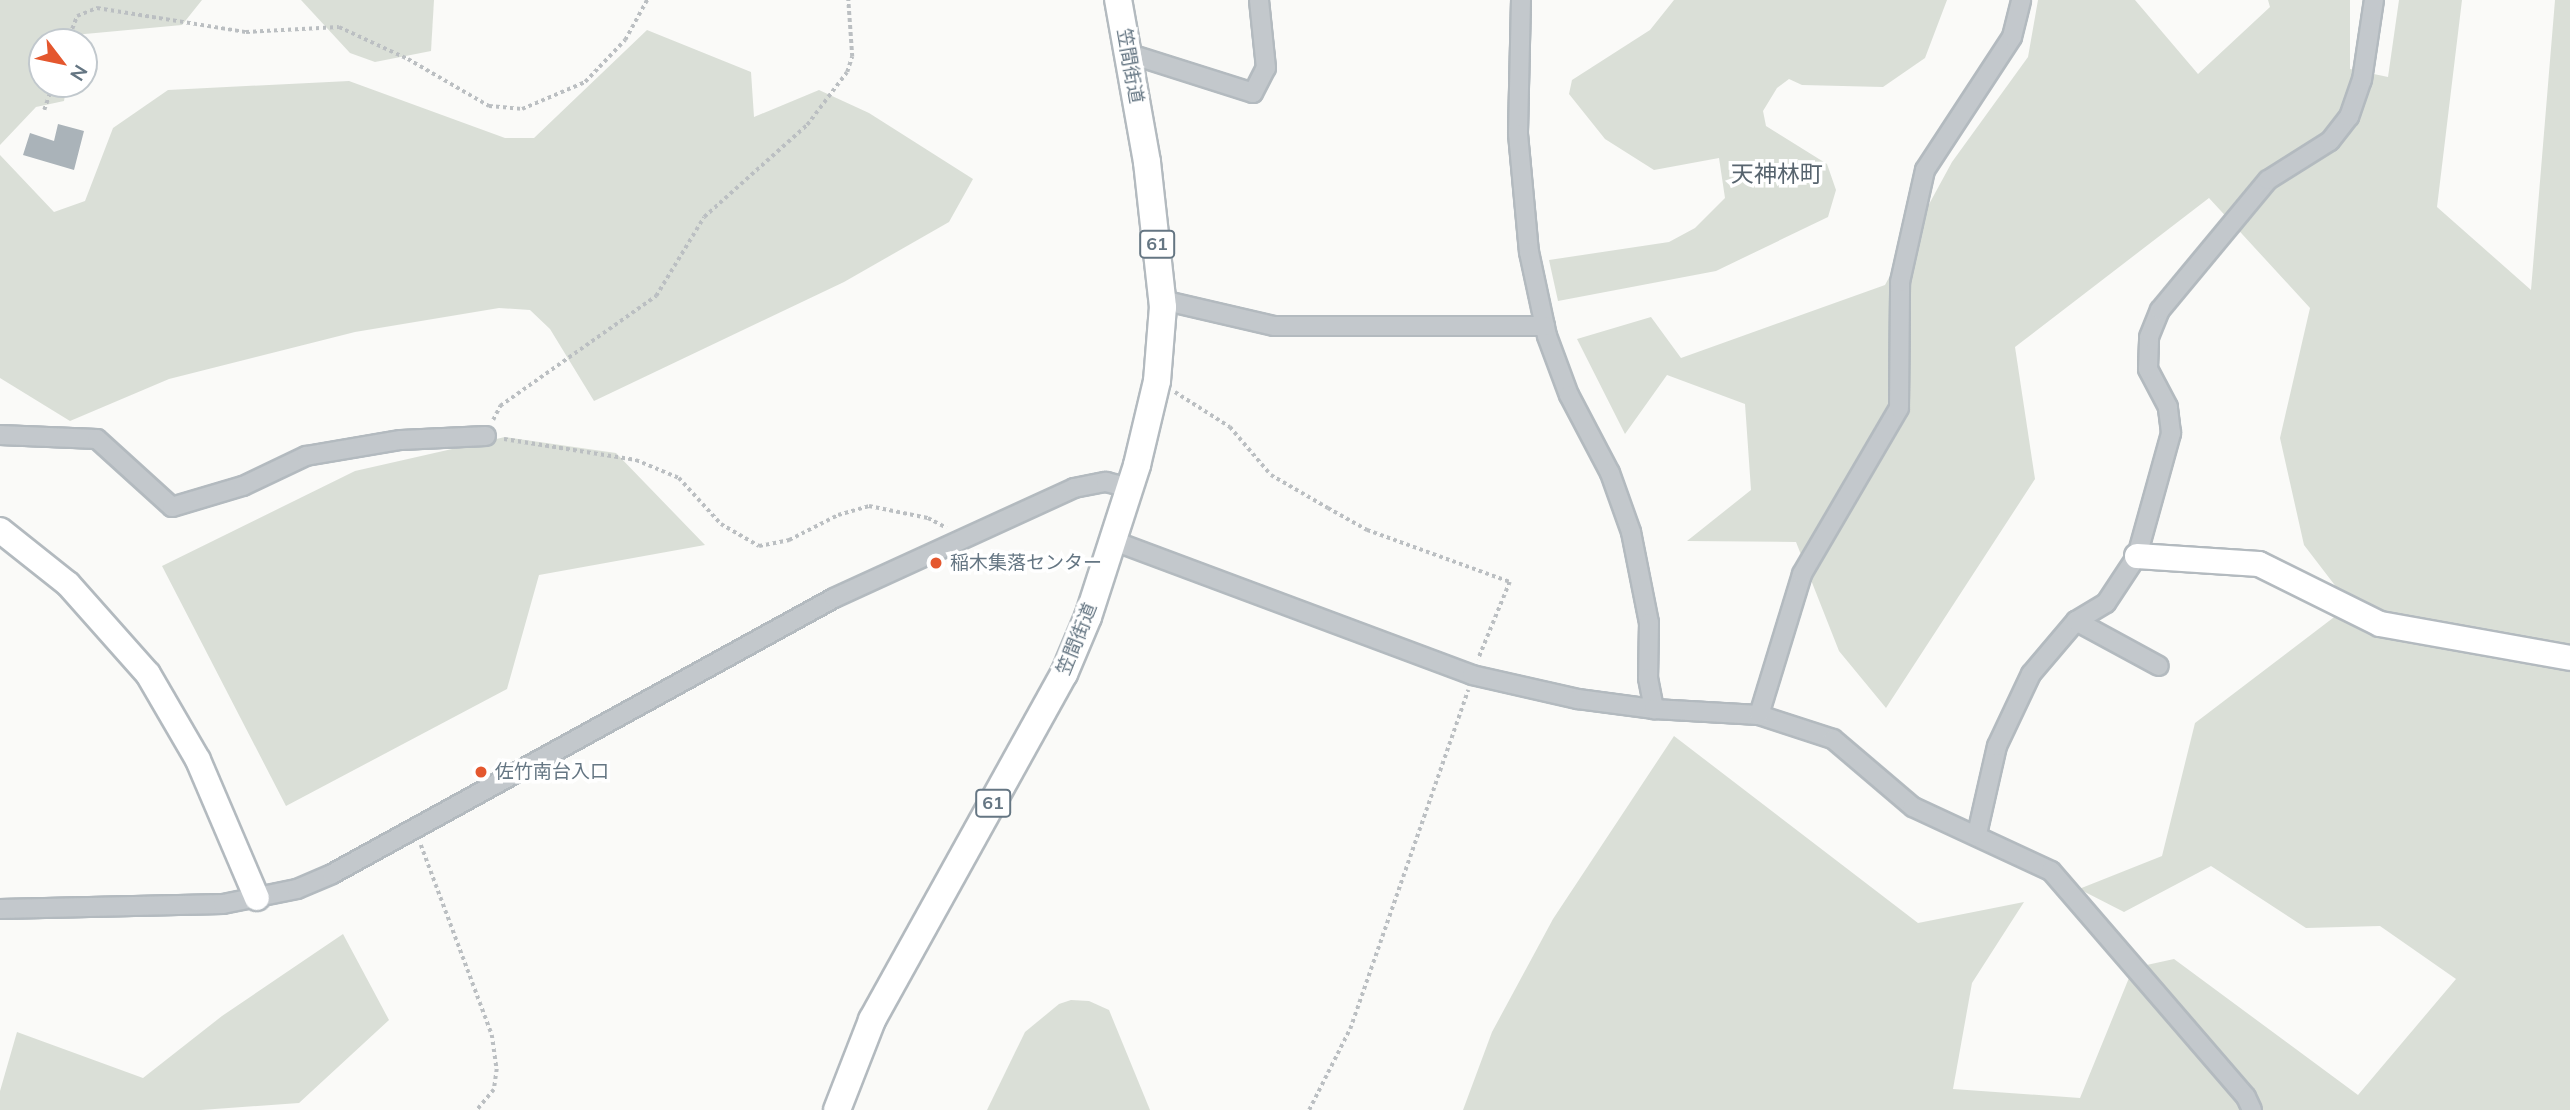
<!DOCTYPE html>
<meta charset="utf-8">
<style>
body{margin:0}
#map{position:relative;width:2570px;height:1110px;overflow:hidden;background:#fafaf8;font-family:Mulish,"Noto Sans JP",sans-serif}
div>[style]{position:absolute}
[style*='--x']{left:calc(var(--x)*1px);top:calc(var(--y)*1px);width:calc(var(--w)*1px);rotate:calc(var(--a)*1deg)}
.green>*{inset:0;background:#dadfd7}
.building>*{inset:0;background:#aab3b9}
.path>*{height:3.5px;margin-top:-1.75px;transform-origin:0;background:repeating-linear-gradient(90deg,#bbbfc2 0 3.5px,transparent 0 7px)}
.roads{filter:drop-shadow(2px 0 #b3babf) drop-shadow(-2px 0 #b3babf) drop-shadow(0 2px #b3babf) drop-shadow(0 -2px #b3babf)}
.street>*{height:18px;margin:-9px;padding:0 9px;transform-origin:9px;border-radius:9px;background:#c3c8cc}
.secondary>*{height:24px;margin:-12px;padding:0 12px;transform-origin:12px;border-radius:12px;background:#fff}
.primary>*{height:26px;margin:-13px;padding:0 13px;transform-origin:13px;border-radius:13px;background:#fff}
.dots>*{width:19px;height:19px;translate:-50% -50%;box-sizing:border-box;border:4px solid #fff;border-radius:50%}
span{translate:-50% -50%;white-space:nowrap;text-align:center;line-height:1.15;-webkit-text-stroke:7px #fff;paint-order:stroke}
.shield-label span{padding:2px 5px;background:#fff;border:2px solid;border-radius:5px;-webkit-text-stroke-width:0}
.shield-label{font-size:18px;color:#657683;font-weight:700}
.street-label{font-size:19px;color:#657683}
.poi-label{font-size:19px;color:#657683}
.left{translate:0 -50%;text-align:left}
.quarter-label{font-size:23px;color:#57646e}
.north{position:absolute;left:28px;top:28px;width:70px;height:70px;box-sizing:border-box;background:#fff;border:2px solid #c1c8cd;border-radius:50%;rotate:122deg;font-size:19px;font-weight:700;line-height:28px;text-align:center;color:#657683}
.north::after{content:'';display:block;margin:auto;width:24px;height:32px;background:#e4572e;clip-path:polygon(50% 0,100% 100%,50% 72%,0 100%)}
</style>
<div id="map">
<div class="green">
<div style="clip-path:polygon(0 0,202px 0,182px 25px,74px 35px,72px 42px,42px 42px,42px 84px,67px 84px,64px 101px,36px 107px,0 145px)"></div>
<div style="clip-path:polygon(301px 0,434px 0,431px 51px,375px 62px,350px 53px)"></div>
<div style="clip-path:polygon(1674px 0,1947px 0,1925px 58px,1883px 87px,1802px 85px,1789px 79px,1777px 88px,1763px 111px,1766px 126px,1827px 164px,1836px 190px,1828px 217px,1716px 271px,1558px 301px,1549px 260px,1669px 242px,1695px 228px,1725px 198px,1719px 158px,1654px 170px,1605px 139px,1569px 94px,1572px 80px,1650px 30px)"></div>
<div style="clip-path:polygon(2038px 0,2135px 0,2198px 74px,2270px 7px,2268px 0,2350px 0,2350px 69px,2388px 77px,2399px 0,2462px 0,2437px 207px,2531px 290px,2555px 0,2570px 0,2570px 1110px,1463px 1110px,1492px 1032px,1553px 919px,1674px 736px,1918px 923px,2024px 902px,1972px 983px,1953px 1089px,2080px 1098px,2133px 968px,2174px 959px,2358px 1095px,2456px 979px,2380px 926px,2306px 928px,2211px 866px,2124px 912px,2079px 889px,2162px 856px,2195px 723px,2350px 605px,2304px 545px,2280px 438px,2310px 308px,2209px 198px,2015px 347px,2035px 479px,1886px 708px,1839px 651px,1796px 542px,1687px 541px,1751px 490px,1745px 404px,1667px 375px,1625px 434px,1577px 339px,1651px 317px,1681px 358px,1885px 285px,1952px 162px,2028px 57px)"></div>
<div style="clip-path:polygon(647px 30px,751px 72px,754px 117px,819px 90px,869px 113px,973px 179px,949px 222px,844px 282px,594px 401px,550px 329px,530px 310px,499px 308px,355px 332px,169px 379px,70px 421px,0 378px,0 155px,54px 212px,85px 201px,113px 128px,168px 90px,349px 81px,505px 138px,534px 138px)"></div>
<div style="clip-path:polygon(505px 437px,616px 453px,705px 545px,539px 575px,507px 689px,286px 806px,162px 566px,355px 471px)"></div>
<div style="clip-path:polygon(343px 934px,389px 1020px,299px 1103px,201px 1110px,0 1110px,0 1091px,17px 1032px,143px 1078px,222px 1016px)"></div>
<div style="clip-path:polygon(1071px 1000px,1089px 1001px,1109px 1010px,1150px 1110px,987px 1110px,1025px 1032px,1059px 1004px)"></div>
</div>
<div class="building">
<div style="clip-path:polygon(58px 124px,84px 131px,74px 170px,23px 155px,30px 133px,54px 141px)"></div>
</div>
<div class="path">
<div style="--x:67;--y:42;--w:28;--a:-69"></div>
<div style="--x:77;--y:16;--w:22;--a:-22"></div>
<div style="--x:97;--y:8;--w:151;--a:9.2"></div>
<div style="--x:246;--y:32;--w:93;--a:-3.1"></div>
<div style="--x:339;--y:27;--w:76;--a:24.9"></div>
<div style="--x:408;--y:59;--w:94;--a:30.1"></div>
<div style="--x:489;--y:106;--w:33;--a:5"></div>
<div style="--x:522;--y:109;--w:69;--a:-23.2"></div>
<div style="--x:585;--y:82;--w:58;--a:-46.4"></div>
<div style="--x:625;--y:40;--w:46;--a:-61.2"></div>
<div style="--x:44;--y:110;--w:28;--a:-71"></div>
<div style="--x:1175;--y:392;--w:65;--a:32.5"></div>
<div style="--x:1230;--y:427;--w:63;--a:49.5"></div>
<div style="--x:1271;--y:475;--w:66;--a:30.1"></div>
<div style="--x:1328;--y:508;--w:45;--a:29.4"></div>
<div style="--x:1367;--y:530;--w:152;--a:20"></div>
<div style="--x:1510;--y:582;--w:84;--a:112.3"></div>
<div style="--x:493;--y:420;--w:16;--a:-63"></div>
<div style="--x:500;--y:406;--w:191;--a:-35.2"></div>
<div style="--x:656;--y:296;--w:92;--a:-58.7"></div>
<div style="--x:704;--y:217;--w:138;--a:-41.8"></div>
<div style="--x:807;--y:125;--w:66;--a:-53"></div>
<div style="--x:847;--y:72;--w:16;--a:-72"></div>
<div style="--x:852;--y:57;--w:57;--a:-94"></div>
<div style="--x:504;--y:439;--w:134;--a:9"></div>
<div style="--x:636;--y:460;--w:47;--a:22.7"></div>
<div style="--x:679;--y:478;--w:62;--a:47.6"></div>
<div style="--x:721;--y:524;--w:44;--a:30.1"></div>
<div style="--x:759;--y:546;--w:31;--a:-11"></div>
<div style="--x:789;--y:540;--w:55;--a:-27"></div>
<div style="--x:838;--y:515;--w:32;--a:-16"></div>
<div style="--x:869;--y:506;--w:60;--a:11.5"></div>
<div style="--x:928;--y:518;--w:21;--a:28"></div>
<div style="--x:421;--y:845;--w:203;--a:69.5"></div>
<div style="--x:492;--y:1035;--w:34;--a:82"></div>
<div style="--x:497;--y:1069;--w:21;--a:98"></div>
<div style="--x:494;--y:1090;--w:26;--a:130"></div>
<div style="--x:1309;--y:1110;--w:91;--a:-63.2"></div>
<div style="--x:1350;--y:1029;--w:359;--a:-70.8"></div>
</div>
<div class="roads">
<div class="street">
<div style="--x:1521;--y:0;--w:134;--a:91.3"></div>
<div style="--x:1518;--y:134;--w:119;--a:84.7"></div>
<div style="--x:1529;--y:252;--w:86;--a:77.9"></div>
<div style="--x:1547;--y:336;--w:63;--a:69.6"></div>
<div style="--x:1569;--y:395;--w:88;--a:62.3"></div>
<div style="--x:1610;--y:473;--w:63;--a:70.4"></div>
<div style="--x:1631;--y:532;--w:93;--a:78.8"></div>
<div style="--x:1649;--y:623;--w:55;--a:91"></div>
<div style="--x:1648;--y:678;--w:32;--a:79"></div>
<div style="--x:1127;--y:53;--w:132;--a:17.6"></div>
<div style="--x:1253;--y:93;--w:28;--a:-63"></div>
<div style="--x:1266;--y:68;--w:68;--a:-95.9"></div>
<div style="--x:1162;--y:300;--w:115;--a:13.1"></div>
<div style="--x:1274;--y:326;--w:271;--a:0"></div>
<div style="--x:0;--y:435;--w:97;--a:2.4"></div>
<div style="--x:97;--y:439;--w:101;--a:42.2"></div>
<div style="--x:172;--y:507;--w:74;--a:-16.5"></div>
<div style="--x:243;--y:486;--w:70;--a:-25.5"></div>
<div style="--x:306;--y:456;--w:96;--a:-9.6"></div>
<div style="--x:401;--y:440;--w:85;--a:-2.7"></div>
<div style="--x:1114;--y:541;--w:382;--a:20.5"></div>
<div style="--x:1472;--y:675;--w:109;--a:12.8"></div>
<div style="--x:1578;--y:699;--w:77;--a:7.5"></div>
<div style="--x:1654;--y:709;--w:105;--a:3.3"></div>
<div style="--x:1759;--y:715;--w:78;--a:18"></div>
<div style="--x:1833;--y:739;--w:105;--a:40.4"></div>
<div style="--x:1913;--y:807;--w:152;--a:24.9"></div>
<div style="--x:2051;--y:871;--w:298;--a:49.2"></div>
<div style="--x:2246;--y:1097;--w:14;--a:65"></div>
<div style="--x:2076;--y:621;--w:94;--a:28.5"></div>
<div style="--x:1759;--y:715;--w:147;--a:-73"></div>
<div style="--x:1802;--y:574;--w:192;--a:-59.7"></div>
<div style="--x:1899;--y:408;--w:126;--a:-89.5"></div>
<div style="--x:1900;--y:282;--w:115;--a:-77.4"></div>
<div style="--x:1925;--y:170;--w:159;--a:-56.8"></div>
<div style="--x:2012;--y:37;--w:38;--a:-76"></div>
<div style="--x:1977;--y:834;--w:90;--a:-77.2"></div>
<div style="--x:1997;--y:746;--w:80;--a:-64.7"></div>
<div style="--x:2031;--y:674;--w:70;--a:-49.7"></div>
<div style="--x:2076;--y:621;--w:35;--a:-31"></div>
<div style="--x:2106;--y:603;--w:56;--a:-56.6"></div>
<div style="--x:2137;--y:556;--w:128;--a:-74.5"></div>
<div style="--x:2171;--y:433;--w:26;--a:-97"></div>
<div style="--x:2168;--y:407;--w:43;--a:-117.8"></div>
<div style="--x:2148;--y:369;--w:32;--a:-88"></div>
<div style="--x:2149;--y:337;--w:29;--a:-68"></div>
<div style="--x:2160;--y:310;--w:169;--a:-50.3"></div>
<div style="--x:2268;--y:180;--w:73;--a:-32.2"></div>
<div style="--x:2330;--y:141;--w:31;--a:-52"></div>
<div style="--x:2349;--y:117;--w:39;--a:-71"></div>
<div style="--x:2362;--y:80;--w:81;--a:-81.5"></div>
<div style="--x:0;--y:909;--w:223;--a:-1.3"></div>
<div style="--x:223;--y:904;--w:76;--a:-11.5"></div>
<div style="--x:297;--y:889;--w:38;--a:-23"></div>
<div style="--x:332;--y:874;--w:573;--a:-28.8"></div>
<div style="--x:834;--y:598;--w:264;--a:-24.6"></div>
<div style="--x:1074;--y:488;--w:33;--a:-11"></div>
<div style="--x:1106;--y:482;--w:25;--a:14"></div>
</div>
<div class="secondary">
<div style="--x:0;--y:530;--w:87;--a:38.5"></div>
<div style="--x:68;--y:584;--w:120;--a:48.4"></div>
<div style="--x:148;--y:674;--w:99;--a:59.8"></div>
<div style="--x:198;--y:760;--w:150;--a:66.9"></div>
<div style="--x:2137;--y:556;--w:122;--a:3.8"></div>
<div style="--x:2259;--y:564;--w:135;--a:26.4"></div>
<div style="--x:2380;--y:624;--w:193;--a:10.1"></div>
</div>
<div class="primary">
<div style="--x:837;--y:1110;--w:97;--a:-68.7"></div>
<div style="--x:872;--y:1020;--w:396;--a:-61"></div>
<div style="--x:1064;--y:674;--w:62;--a:-67.2"></div>
<div style="--x:1088;--y:617;--w:160;--a:-72.1"></div>
<div style="--x:1137;--y:465;--w:86;--a:-76.6"></div>
<div style="--x:1157;--y:381;--w:74;--a:-85.4"></div>
<div style="--x:1163;--y:307;--w:146;--a:-96.3"></div>
<div style="--x:1147;--y:162;--w:165;--a:-100.1"></div>
</div>
</div>
<div class="dots">
<div style="left:936px;top:563px;background:#e4572e"></div>
<div style="left:481px;top:772px;background:#e4572e"></div>
</div>
<div class="shield-label">
<span style="left:1157px;top:244px">61</span>
<span style="left:993px;top:803px">61</span>
</div>
<div class="street-label">
<span style="left:1130px;top:66px;rotate:80deg">笠間街道</span>
<span style="left:1077px;top:639px;rotate:-68deg">笠間街道</span>
</div>
<div class="poi-label">
<span class="left" style="left:950px;top:563px">稲木集落センター</span>
<span class="left" style="left:495px;top:772px">佐竹南台入口</span>
</div>
<div class="quarter-label">
<span style="left:1777px;top:174px">天神林町</span>
</div>
<div class="north">N</div>
</div>
